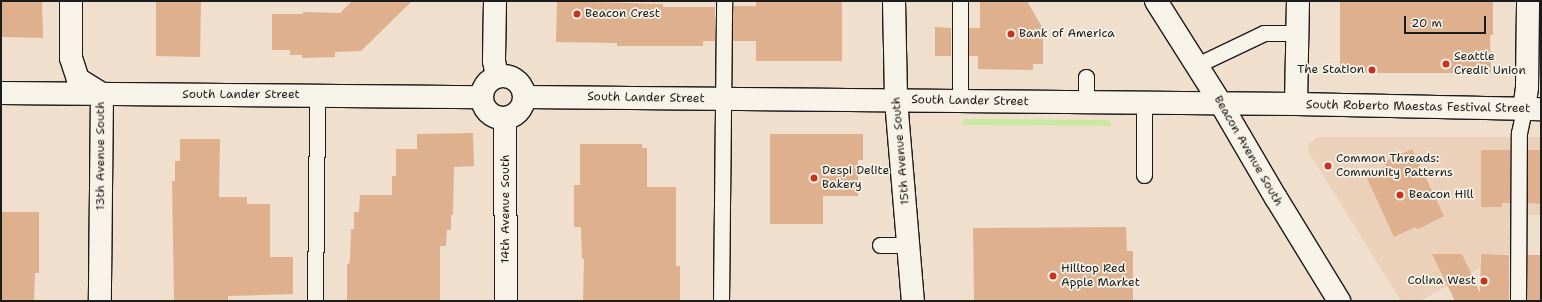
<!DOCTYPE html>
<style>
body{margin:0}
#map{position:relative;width:1542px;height:302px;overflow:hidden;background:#f0dfcd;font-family:"Shantell Sans",sans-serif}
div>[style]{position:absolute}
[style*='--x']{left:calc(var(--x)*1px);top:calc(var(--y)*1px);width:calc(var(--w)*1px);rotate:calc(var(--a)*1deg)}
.built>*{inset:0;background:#ebd1ba}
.green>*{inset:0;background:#c7e9a2}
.building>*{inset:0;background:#deb08e}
.roads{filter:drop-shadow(1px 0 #1c1c1c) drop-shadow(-1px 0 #1c1c1c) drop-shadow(0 1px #1c1c1c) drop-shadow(0 -1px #1c1c1c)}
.lane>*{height:15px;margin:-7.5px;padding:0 7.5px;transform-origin:7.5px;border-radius:7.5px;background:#f7f3e8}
.street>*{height:22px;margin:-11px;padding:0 11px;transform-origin:11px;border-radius:11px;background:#f7f3e8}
.street>.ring{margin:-11px;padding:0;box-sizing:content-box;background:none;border:22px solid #f7f3e8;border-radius:50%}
.secondary>*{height:22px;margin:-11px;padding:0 11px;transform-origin:11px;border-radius:11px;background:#f7f3e8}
.dots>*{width:11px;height:11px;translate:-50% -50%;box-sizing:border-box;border:2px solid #f7f3e8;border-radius:50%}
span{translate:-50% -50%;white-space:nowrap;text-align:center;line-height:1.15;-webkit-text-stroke:3.5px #f7f3e8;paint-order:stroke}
.poi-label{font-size:12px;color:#1c1c1c}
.left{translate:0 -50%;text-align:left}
.right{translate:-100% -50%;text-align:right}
.street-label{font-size:12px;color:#1c1c1c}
.frame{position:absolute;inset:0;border:2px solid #1c1c1c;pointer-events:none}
.scale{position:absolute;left:1404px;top:16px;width:82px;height:18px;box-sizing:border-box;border:2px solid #1c1c1c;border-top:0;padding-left:5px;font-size:12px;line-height:14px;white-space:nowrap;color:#1c1c1c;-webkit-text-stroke:3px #f7f3e8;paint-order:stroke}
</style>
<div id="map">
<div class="built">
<div style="clip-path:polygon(1318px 137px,1541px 137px,1541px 215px,1519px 215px,1519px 254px,1480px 254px,1480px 268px,1420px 301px,1401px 301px,1308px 151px,1309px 143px)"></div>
</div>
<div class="green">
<div style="clip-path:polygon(966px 119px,1109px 120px,1112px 126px,962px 125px,963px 120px)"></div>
</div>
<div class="building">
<div style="clip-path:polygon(1px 1px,42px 1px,43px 38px,1px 37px)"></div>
<div style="clip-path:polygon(156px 1px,201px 1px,200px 57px,156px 56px)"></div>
<div style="clip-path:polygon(352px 1px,412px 1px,361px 51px,335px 52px,335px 57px,302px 58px,302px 55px,290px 55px,290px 50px,272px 50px,272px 14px,303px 14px,303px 12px,340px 13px)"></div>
<div style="clip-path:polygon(557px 1px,663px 4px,663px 7px,715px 7px,715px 41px,703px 41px,703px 46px,617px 46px,617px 43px,556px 42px)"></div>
<div style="clip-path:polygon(756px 1px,842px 1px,842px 61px,756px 61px,756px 41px,733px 41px,733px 6px,756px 6px)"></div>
<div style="clip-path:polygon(980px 1px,1027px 1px,1043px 29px,1043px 64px,1033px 64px,1033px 70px,978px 69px,978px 56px,969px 56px,969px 28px,980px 28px)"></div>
<div style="clip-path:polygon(1340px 1px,1493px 1px,1493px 35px,1490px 35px,1491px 73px,1340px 73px)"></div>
<div style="clip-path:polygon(935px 27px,951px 28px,951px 56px,935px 56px)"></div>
<div style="clip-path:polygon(473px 133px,474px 166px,454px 167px,453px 215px,451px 215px,451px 230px,447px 230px,446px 246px,440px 246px,440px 301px,347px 301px,347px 264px,349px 264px,350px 260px,351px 229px,354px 229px,354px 212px,359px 212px,360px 195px,392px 195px,392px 176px,396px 176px,396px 149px,417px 149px,417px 134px)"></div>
<div style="clip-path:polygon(770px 134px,863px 134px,863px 160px,858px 160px,858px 196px,823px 196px,823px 224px,770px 224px)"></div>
<div style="clip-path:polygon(180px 139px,220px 139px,219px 197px,247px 197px,247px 204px,270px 204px,270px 257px,293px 257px,293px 294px,228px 296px,228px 301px,174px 301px,172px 181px,175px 181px,175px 161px,180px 161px)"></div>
<div style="clip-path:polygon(580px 144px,642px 144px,642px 148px,647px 148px,647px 187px,676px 187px,676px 266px,680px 266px,680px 301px,583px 301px,584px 259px,582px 259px,581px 227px,574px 227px,574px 185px,580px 185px)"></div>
<div style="clip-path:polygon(1412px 149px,1444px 216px,1420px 228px,1416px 229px,1415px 227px,1394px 237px,1366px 176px,1386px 166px,1384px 162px)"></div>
<div style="clip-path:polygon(1481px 150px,1510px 150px,1510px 203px,1502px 203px,1502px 207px,1481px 207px)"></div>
<div style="clip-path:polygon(1528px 150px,1541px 150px,1541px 204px,1528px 203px)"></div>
<div style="clip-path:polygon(1px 212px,39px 212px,39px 273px,35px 273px,34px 301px,1px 301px)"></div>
<div style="clip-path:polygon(1126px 227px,1127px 251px,1133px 251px,1133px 301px,974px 301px,973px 228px)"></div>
<div style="clip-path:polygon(1432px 254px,1462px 254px,1480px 293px,1481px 254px,1509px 255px,1509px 301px,1455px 301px)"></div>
<div style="clip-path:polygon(1527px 255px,1541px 255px,1541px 301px,1527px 301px)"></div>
</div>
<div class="roads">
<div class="lane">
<div style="--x:1197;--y:65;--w:74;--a:-25.5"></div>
<div style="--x:1264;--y:33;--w:33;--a:0"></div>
<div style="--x:1086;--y:77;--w:25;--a:90"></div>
<div style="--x:960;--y:101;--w:100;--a:-90"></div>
<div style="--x:1144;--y:103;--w:72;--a:90"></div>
<div style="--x:880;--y:245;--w:29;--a:0"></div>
<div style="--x:315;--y:301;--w:206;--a:-89.4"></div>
<div style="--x:721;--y:301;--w:300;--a:-89.4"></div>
<div style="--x:1518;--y:301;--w:168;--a:-89.7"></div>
<div style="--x:1519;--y:133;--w:25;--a:-78"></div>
</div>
<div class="street">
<div style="--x:71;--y:1;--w:57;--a:90"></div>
<div style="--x:71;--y:58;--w:22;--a:72"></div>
<div style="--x:78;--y:79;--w:28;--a:32"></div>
<div style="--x:102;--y:94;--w:207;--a:90.6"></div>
<div style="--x:495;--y:1;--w:60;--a:91"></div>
<div style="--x:494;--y:61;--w:16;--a:79"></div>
<div class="ring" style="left:482px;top:76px;width:20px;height:20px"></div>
<div style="--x:1;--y:93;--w:481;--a:0.5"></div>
<div style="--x:524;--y:97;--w:772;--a:0.52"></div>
<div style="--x:1296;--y:104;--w:245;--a:1.2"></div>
<div style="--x:1296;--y:104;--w:103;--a:-88.9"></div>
<div style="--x:1524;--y:109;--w:22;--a:-82"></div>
<div style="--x:1527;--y:87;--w:86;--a:-89.3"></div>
<div style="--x:505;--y:118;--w:183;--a:89.7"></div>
</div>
<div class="secondary">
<div style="--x:894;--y:1;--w:99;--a:88.8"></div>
<div style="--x:896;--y:100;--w:202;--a:85.2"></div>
<div style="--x:1156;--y:1;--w:122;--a:57.7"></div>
<div style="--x:1221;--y:104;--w:109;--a:59.7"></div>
<div style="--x:1276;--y:198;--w:121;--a:58.5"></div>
</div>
</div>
<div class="dots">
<div style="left:577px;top:14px;background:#c8321e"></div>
<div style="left:1011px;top:34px;background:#c8321e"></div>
<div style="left:1446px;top:64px;background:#c8321e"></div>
<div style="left:1372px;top:70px;background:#c8321e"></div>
<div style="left:1328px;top:166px;background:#c8321e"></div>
<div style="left:814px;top:178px;background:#c8321e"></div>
<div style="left:1400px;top:195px;background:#c8321e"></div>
<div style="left:1053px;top:276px;background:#c8321e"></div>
<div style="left:1484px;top:281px;background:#c8321e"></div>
</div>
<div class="poi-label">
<span class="left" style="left:585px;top:14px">Beacon Crest</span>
<span class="left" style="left:1019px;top:34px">Bank of America</span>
<span class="left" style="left:1454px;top:64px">Seattle<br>Credit Union</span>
<span class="right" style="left:1364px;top:70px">The Station</span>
<span class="left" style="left:1336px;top:166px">Common Threads:<br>Community Patterns</span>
<span class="left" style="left:822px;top:178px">Despi Delite<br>Bakery</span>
<span class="left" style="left:1409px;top:195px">Beacon Hill</span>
<span class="left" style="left:1061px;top:276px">Hilltop Red<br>Apple Market</span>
<span class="right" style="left:1476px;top:281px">Colina West</span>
</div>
<div class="street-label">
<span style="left:241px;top:95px">South Lander Street</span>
<span style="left:646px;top:98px;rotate:1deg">South Lander Street</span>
<span style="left:970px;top:101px;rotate:1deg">South Lander Street</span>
<span style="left:1418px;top:107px;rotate:1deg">South Roberto Maestas Festival Street</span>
<span style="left:901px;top:151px;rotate:-95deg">15th Avenue South</span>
<span style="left:1248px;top:151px;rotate:60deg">Beacon Avenue South</span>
<span style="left:101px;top:156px;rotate:-90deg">13th Avenue South</span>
<span style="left:506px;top:209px;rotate:-90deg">14th Avenue South</span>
</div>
<div class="frame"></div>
<div class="scale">20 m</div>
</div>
